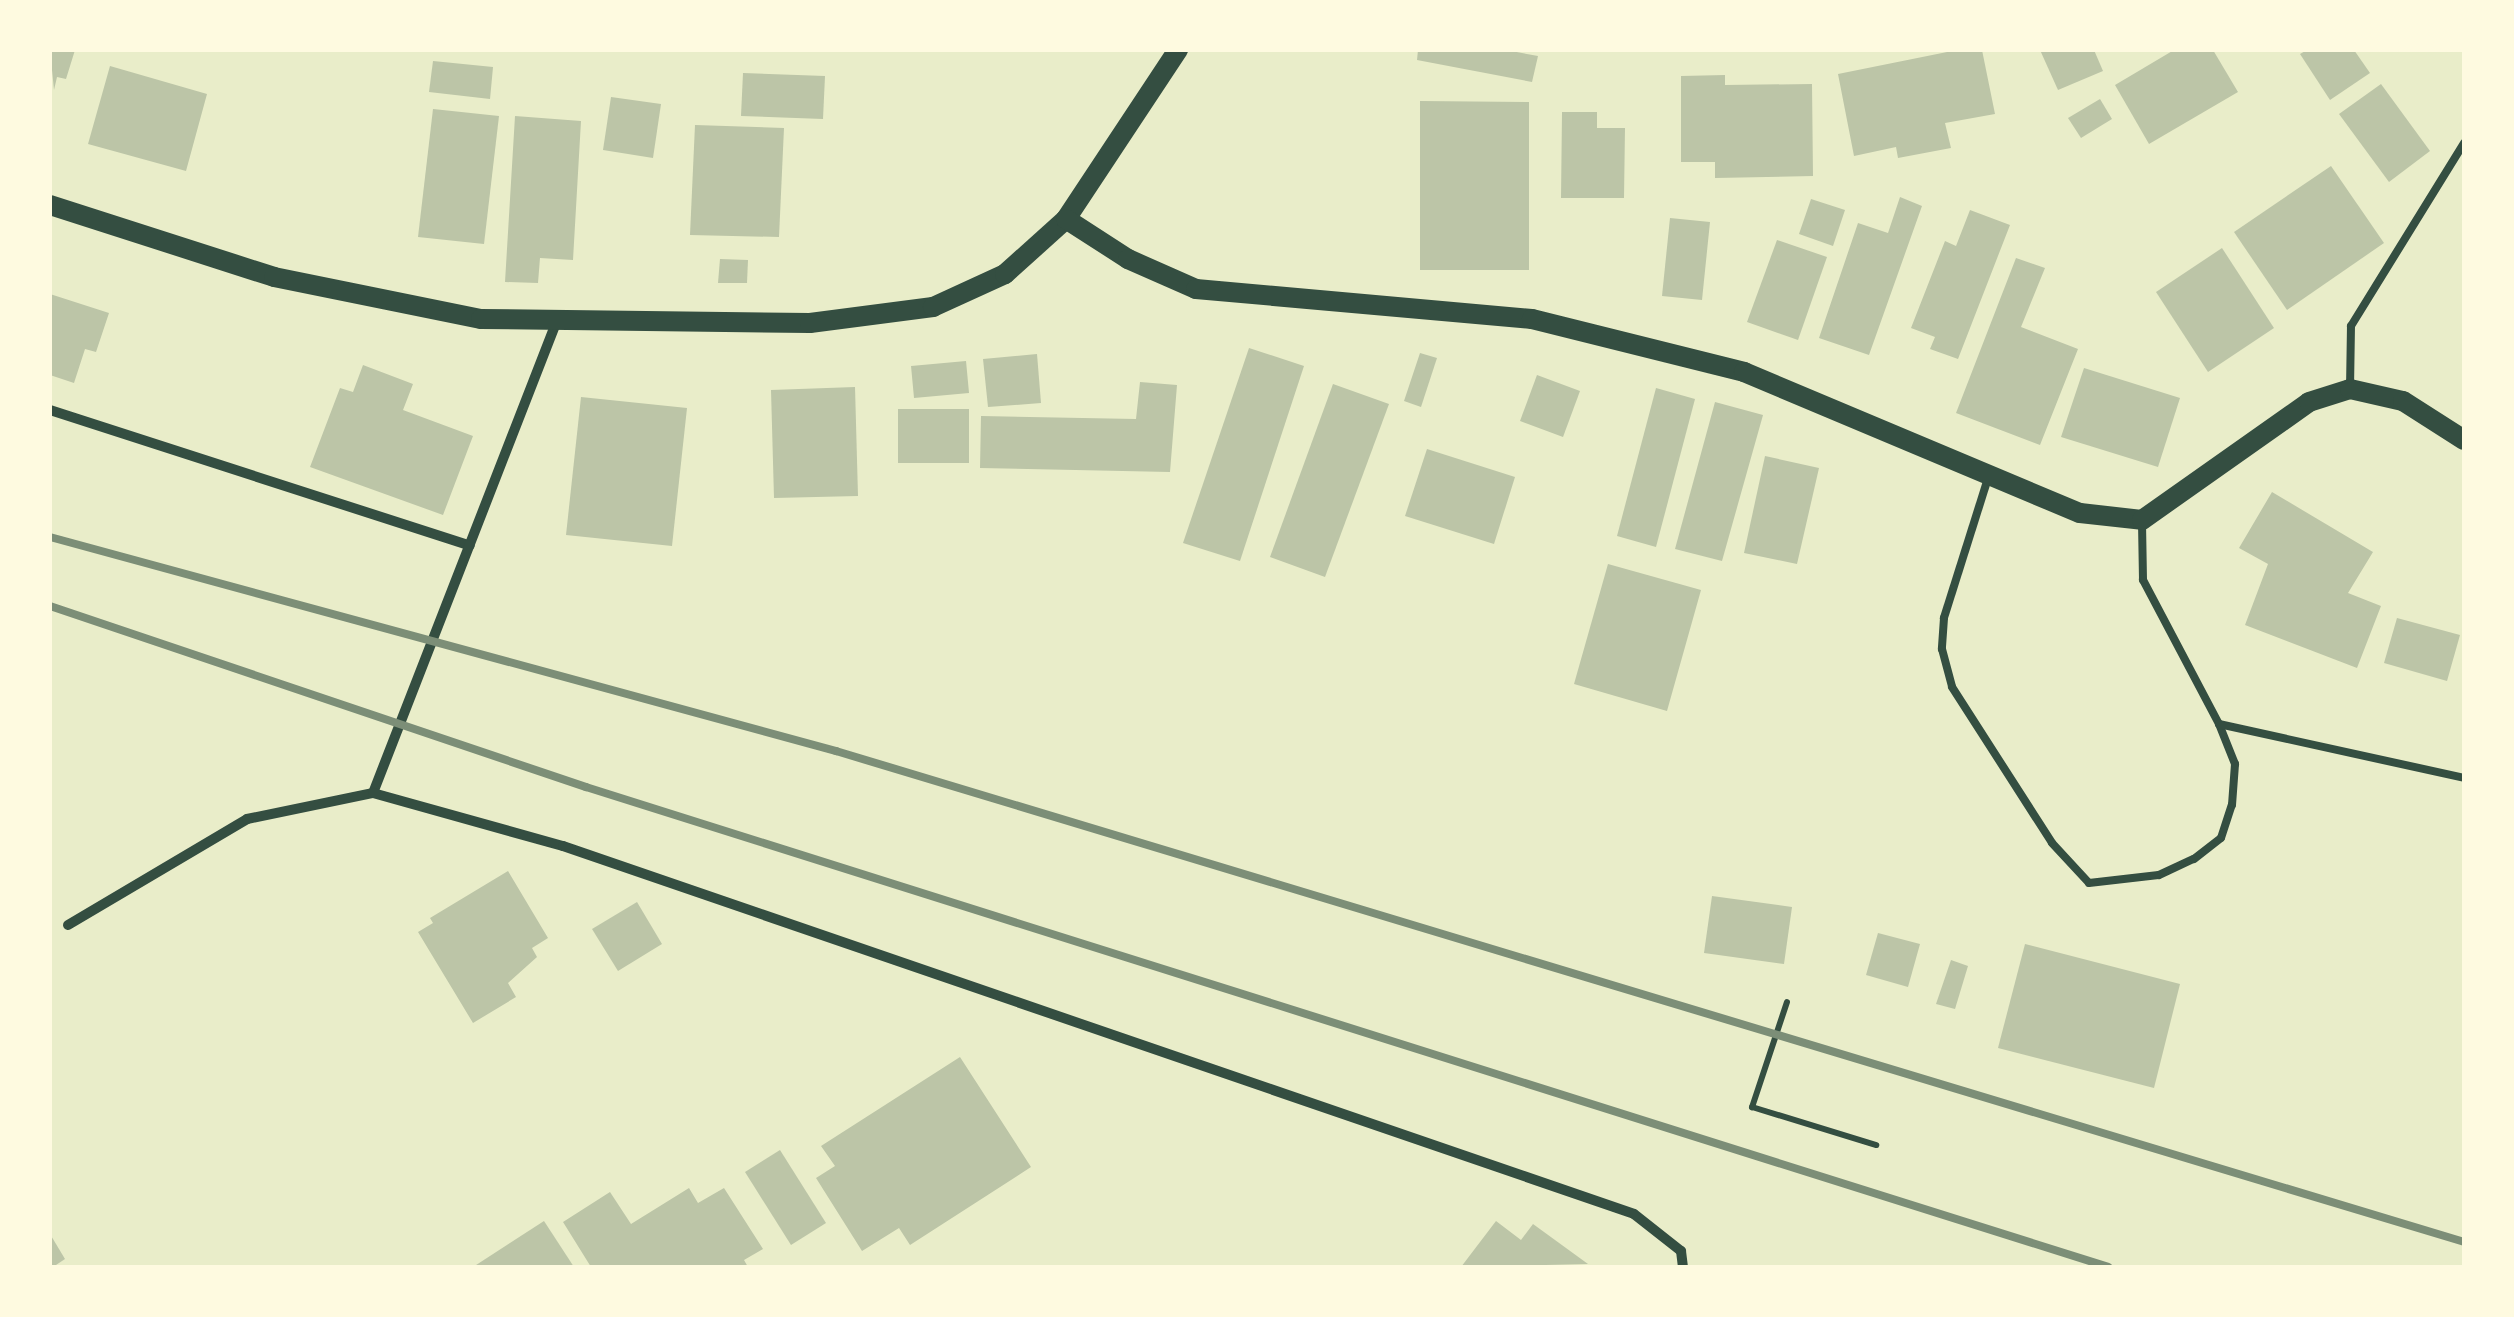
<!DOCTYPE html>
<style>
body{margin:0}
#map{position:relative;width:2514px;height:1317px;overflow:hidden;background:#e9edc9;font-family:"Fira Sans",sans-serif}
div>[style]{position:absolute}
[style*='--x']{left:calc(var(--x)*1px);top:calc(var(--y)*1px);width:calc(var(--w)*1px);rotate:calc(var(--a)*1deg)}
.building>*{inset:0;background:#bcc5a7}
.path>*{height:6px;margin:-3px;padding:0 3px;transform-origin:3px;border-radius:3px;background:#344e41}
.service>*{height:8px;margin:-4px;padding:0 4px;transform-origin:4px;border-radius:4px;background:#344e41}
.minor>*{height:10px;margin:-5px;padding:0 5px;transform-origin:5px;border-radius:5px;background:#344e41}
.secondary>*{height:20px;margin:-10px;padding:0 10px;transform-origin:10px;border-radius:10px;background:#344e41}
.rail>*{height:8px;margin:-4px;padding:0 4px;transform-origin:4px;border-radius:4px;background:#7c8e77}
span{translate:-50% -50%;white-space:nowrap;text-align:center;line-height:1.15;-webkit-text-stroke:9px #fefae0;paint-order:stroke}
.frame{position:absolute;inset:0;border:52px solid #fefae0;pointer-events:none}
</style>
<div id="map">
<div class="building">
<div style="clip-path:polygon(50px 50px,75px 50px,66px 79px,57px 77px,54px 90px)"></div>
<div style="clip-path:polygon(1418px 50px,1506px 50px,1538px 56px,1532px 82px,1417px 60px)"></div>
<div style="clip-path:polygon(1957px 50px,1982px 50px,1995px 114px,1945px 123px,1951px 148px,1898px 158px,1896px 147px,1854px 156px,1838px 74px)"></div>
<div style="clip-path:polygon(2040px 50px,2094px 50px,2103px 71px,2058px 90px)"></div>
<div style="clip-path:polygon(2174px 50px,2213px 50px,2238px 92px,2149px 144px,2115px 85px)"></div>
<div style="clip-path:polygon(2307px 50px,2354px 50px,2370px 73px,2330px 100px,2300px 54px)"></div>
<div style="clip-path:polygon(433px 61px,493px 67px,490px 99px,429px 92px)"></div>
<div style="clip-path:polygon(110px 66px,207px 94px,186px 171px,88px 144px)"></div>
<div style="clip-path:polygon(743px 73px,825px 76px,823px 119px,741px 116px)"></div>
<div style="clip-path:polygon(1725px 75px,1725px 85px,1812px 84px,1813px 176px,1715px 178px,1715px 162px,1681px 162px,1681px 76px)"></div>
<div style="clip-path:polygon(2381px 84px,2430px 151px,2389px 182px,2339px 114px)"></div>
<div style="clip-path:polygon(611px 97px,661px 104px,653px 158px,603px 150px)"></div>
<div style="clip-path:polygon(2100px 99px,2112px 119px,2081px 138px,2068px 118px)"></div>
<div style="clip-path:polygon(1420px 101px,1529px 102px,1529px 270px,1420px 270px)"></div>
<div style="clip-path:polygon(433px 109px,499px 116px,484px 244px,418px 237px)"></div>
<div style="clip-path:polygon(1562px 112px,1597px 112px,1597px 128px,1625px 128px,1624px 198px,1561px 198px)"></div>
<div style="clip-path:polygon(515px 116px,581px 121px,573px 260px,540px 258px,538px 283px,505px 282px)"></div>
<div style="clip-path:polygon(695px 125px,784px 128px,779px 237px,690px 235px)"></div>
<div style="clip-path:polygon(2331px 166px,2384px 243px,2287px 310px,2234px 232px)"></div>
<div style="clip-path:polygon(1900px 197px,1922px 206px,1869px 355px,1819px 338px,1858px 223px,1888px 233px)"></div>
<div style="clip-path:polygon(1811px 199px,1845px 210px,1833px 246px,1799px 234px)"></div>
<div style="clip-path:polygon(1970px 210px,2010px 225px,1958px 359px,1930px 349px,1935px 337px,1911px 328px,1945px 241px,1956px 246px)"></div>
<div style="clip-path:polygon(1670px 218px,1710px 222px,1702px 300px,1662px 296px)"></div>
<div style="clip-path:polygon(1777px 240px,1827px 257px,1798px 340px,1747px 322px)"></div>
<div style="clip-path:polygon(2222px 248px,2274px 328px,2208px 372px,2156px 292px)"></div>
<div style="clip-path:polygon(2016px 258px,2045px 268px,2021px 327px,2078px 349px,2040px 445px,1956px 413px)"></div>
<div style="clip-path:polygon(720px 259px,748px 260px,747px 283px,718px 283px)"></div>
<div style="clip-path:polygon(50px 294px,109px 313px,96px 352px,85px 349px,74px 383px,50px 375px)"></div>
<div style="clip-path:polygon(1249px 348px,1304px 366px,1240px 561px,1183px 543px)"></div>
<div style="clip-path:polygon(1420px 353px,1437px 358px,1421px 407px,1404px 401px)"></div>
<div style="clip-path:polygon(1037px 354px,1041px 403px,988px 407px,983px 359px)"></div>
<div style="clip-path:polygon(966px 361px,969px 393px,914px 398px,911px 366px)"></div>
<div style="clip-path:polygon(363px 365px,413px 384px,403px 410px,473px 436px,443px 515px,310px 467px,340px 388px,353px 392px)"></div>
<div style="clip-path:polygon(2084px 368px,2180px 398px,2158px 467px,2061px 437px)"></div>
<div style="clip-path:polygon(1537px 375px,1580px 391px,1563px 437px,1520px 421px)"></div>
<div style="clip-path:polygon(1140px 382px,1177px 385px,1170px 472px,980px 468px,981px 416px,1136px 419px)"></div>
<div style="clip-path:polygon(1333px 384px,1389px 404px,1325px 577px,1270px 557px)"></div>
<div style="clip-path:polygon(855px 387px,858px 496px,774px 498px,771px 390px)"></div>
<div style="clip-path:polygon(1656px 388px,1695px 399px,1656px 547px,1617px 536px)"></div>
<div style="clip-path:polygon(581px 397px,687px 408px,672px 546px,566px 535px)"></div>
<div style="clip-path:polygon(1715px 402px,1763px 415px,1722px 561px,1675px 549px)"></div>
<div style="clip-path:polygon(898px 409px,969px 409px,969px 463px,898px 463px)"></div>
<div style="clip-path:polygon(1427px 449px,1515px 477px,1494px 544px,1405px 516px)"></div>
<div style="clip-path:polygon(1765px 456px,1819px 468px,1797px 564px,1744px 553px)"></div>
<div style="clip-path:polygon(2272px 492px,2373px 552px,2348px 593px,2381px 606px,2357px 668px,2245px 625px,2268px 564px,2239px 548px)"></div>
<div style="clip-path:polygon(1608px 564px,1701px 590px,1667px 711px,1574px 684px)"></div>
<div style="clip-path:polygon(2397px 618px,2460px 635px,2447px 681px,2384px 663px)"></div>
<div style="clip-path:polygon(508px 871px,548px 938px,532px 948px,537px 957px,508px 983px,516px 997px,473px 1023px,418px 932px,433px 923px,430px 918px)"></div>
<div style="clip-path:polygon(1712px 896px,1792px 907px,1784px 964px,1704px 953px)"></div>
<div style="clip-path:polygon(637px 902px,662px 944px,618px 971px,592px 929px)"></div>
<div style="clip-path:polygon(1878px 933px,1920px 944px,1908px 987px,1866px 975px)"></div>
<div style="clip-path:polygon(2025px 944px,2180px 984px,2154px 1088px,1998px 1048px)"></div>
<div style="clip-path:polygon(1951px 960px,1968px 966px,1955px 1009px,1936px 1004px)"></div>
<div style="clip-path:polygon(960px 1057px,1031px 1167px,910px 1245px,899px 1228px,862px 1251px,816px 1178px,835px 1166px,821px 1146px)"></div>
<div style="clip-path:polygon(780px 1150px,826px 1223px,791px 1245px,745px 1172px)"></div>
<div style="clip-path:polygon(689px 1188px,698px 1203px,724px 1188px,763px 1249px,744px 1260px,748px 1267px,591px 1267px,563px 1222px,610px 1192px,631px 1224px)"></div>
<div style="clip-path:polygon(544px 1221px,574px 1267px,473px 1267px)"></div>
<div style="clip-path:polygon(1496px 1221px,1521px 1240px,1533px 1224px,1588px 1264px,1461px 1267px)"></div>
<div style="clip-path:polygon(50px 1234px,65px 1259px,53px 1267px,50px 1267px)"></div>
</div>
<div class="path">
<div style="--x:1787;--y:1002;--w:111;--a:108.4"></div>
<div style="--x:1752;--y:1107;--w:130;--a:17"></div>
</div>
<div class="service">
<div style="--x:2350;--y:389;--w:63;--a:-89.1"></div>
<div style="--x:2351;--y:326;--w:215;--a:-58.3"></div>
<div style="--x:1989;--y:475;--w:150;--a:107.5"></div>
<div style="--x:1944;--y:618;--w:31;--a:94"></div>
<div style="--x:1942;--y:649;--w:39;--a:75"></div>
<div style="--x:1952;--y:687;--w:185;--a:57.3"></div>
<div style="--x:2052;--y:843;--w:54;--a:47.2"></div>
<div style="--x:2089;--y:883;--w:70;--a:-6.5"></div>
<div style="--x:2159;--y:875;--w:38;--a:-25"></div>
<div style="--x:2194;--y:859;--w:34;--a:-38"></div>
<div style="--x:2221;--y:838;--w:35;--a:-72"></div>
<div style="--x:2232;--y:805;--w:41;--a:-85.8"></div>
<div style="--x:2235;--y:764;--w:43;--a:-111.8"></div>
<div style="--x:2219;--y:724;--w:163;--a:-117.8"></div>
<div style="--x:2143;--y:580;--w:60;--a:-91"></div>
<div style="--x:2219;--y:724;--w:251;--a:12.4"></div>
</div>
<div class="minor">
<div style="--x:50;--y:410;--w:441;--a:17.9"></div>
<div style="--x:373;--y:793;--w:504;--a:-68.73"></div>
<div style="--x:68;--y:925;--w:208;--a:-30.6"></div>
<div style="--x:247;--y:819;--w:129;--a:-11.7"></div>
<div style="--x:373;--y:793;--w:197;--a:15.6"></div>
<div style="--x:563;--y:846;--w:1132;--a:18.96"></div>
<div style="--x:1634;--y:1214;--w:60;--a:38.2"></div>
<div style="--x:1681;--y:1251;--w:16;--a:83"></div>
</div>
<div class="secondary">
<div style="--x:50;--y:205;--w:235;--a:17.8"></div>
<div style="--x:274;--y:277;--w:211;--a:11.5"></div>
<div style="--x:481;--y:319;--w:329;--a:0.7"></div>
<div style="--x:810;--y:323;--w:124;--a:-7.4"></div>
<div style="--x:933;--y:307;--w:79;--a:-24.6"></div>
<div style="--x:1005;--y:274;--w:82;--a:-42"></div>
<div style="--x:1066;--y:219;--w:203;--a:-56.5"></div>
<div style="--x:1066;--y:219;--w:74;--a:32.8"></div>
<div style="--x:1128;--y:259;--w:74;--a:23.8"></div>
<div style="--x:1196;--y:289;--w:337;--a:5.1"></div>
<div style="--x:1532;--y:319;--w:219;--a:14"></div>
<div style="--x:1744;--y:372;--w:364;--a:22.8"></div>
<div style="--x:2080;--y:513;--w:62;--a:6.4"></div>
<div style="--x:2142;--y:520;--w:204;--a:-35.2"></div>
<div style="--x:2309;--y:402;--w:43;--a:-17.6"></div>
<div style="--x:2350;--y:389;--w:54;--a:12.8"></div>
<div style="--x:2403;--y:401;--w:72;--a:32.6"></div>
</div>
<div class="rail">
<div style="--x:50;--y:537;--w:815;--a:15.23"></div>
<div style="--x:836;--y:751;--w:1700;--a:16.78"></div>
<div style="--x:50;--y:606;--w:566;--a:18.66"></div>
<div style="--x:586;--y:787;--w:1596;--a:17.5"></div>
</div>
<div class="frame"></div>
</div>
